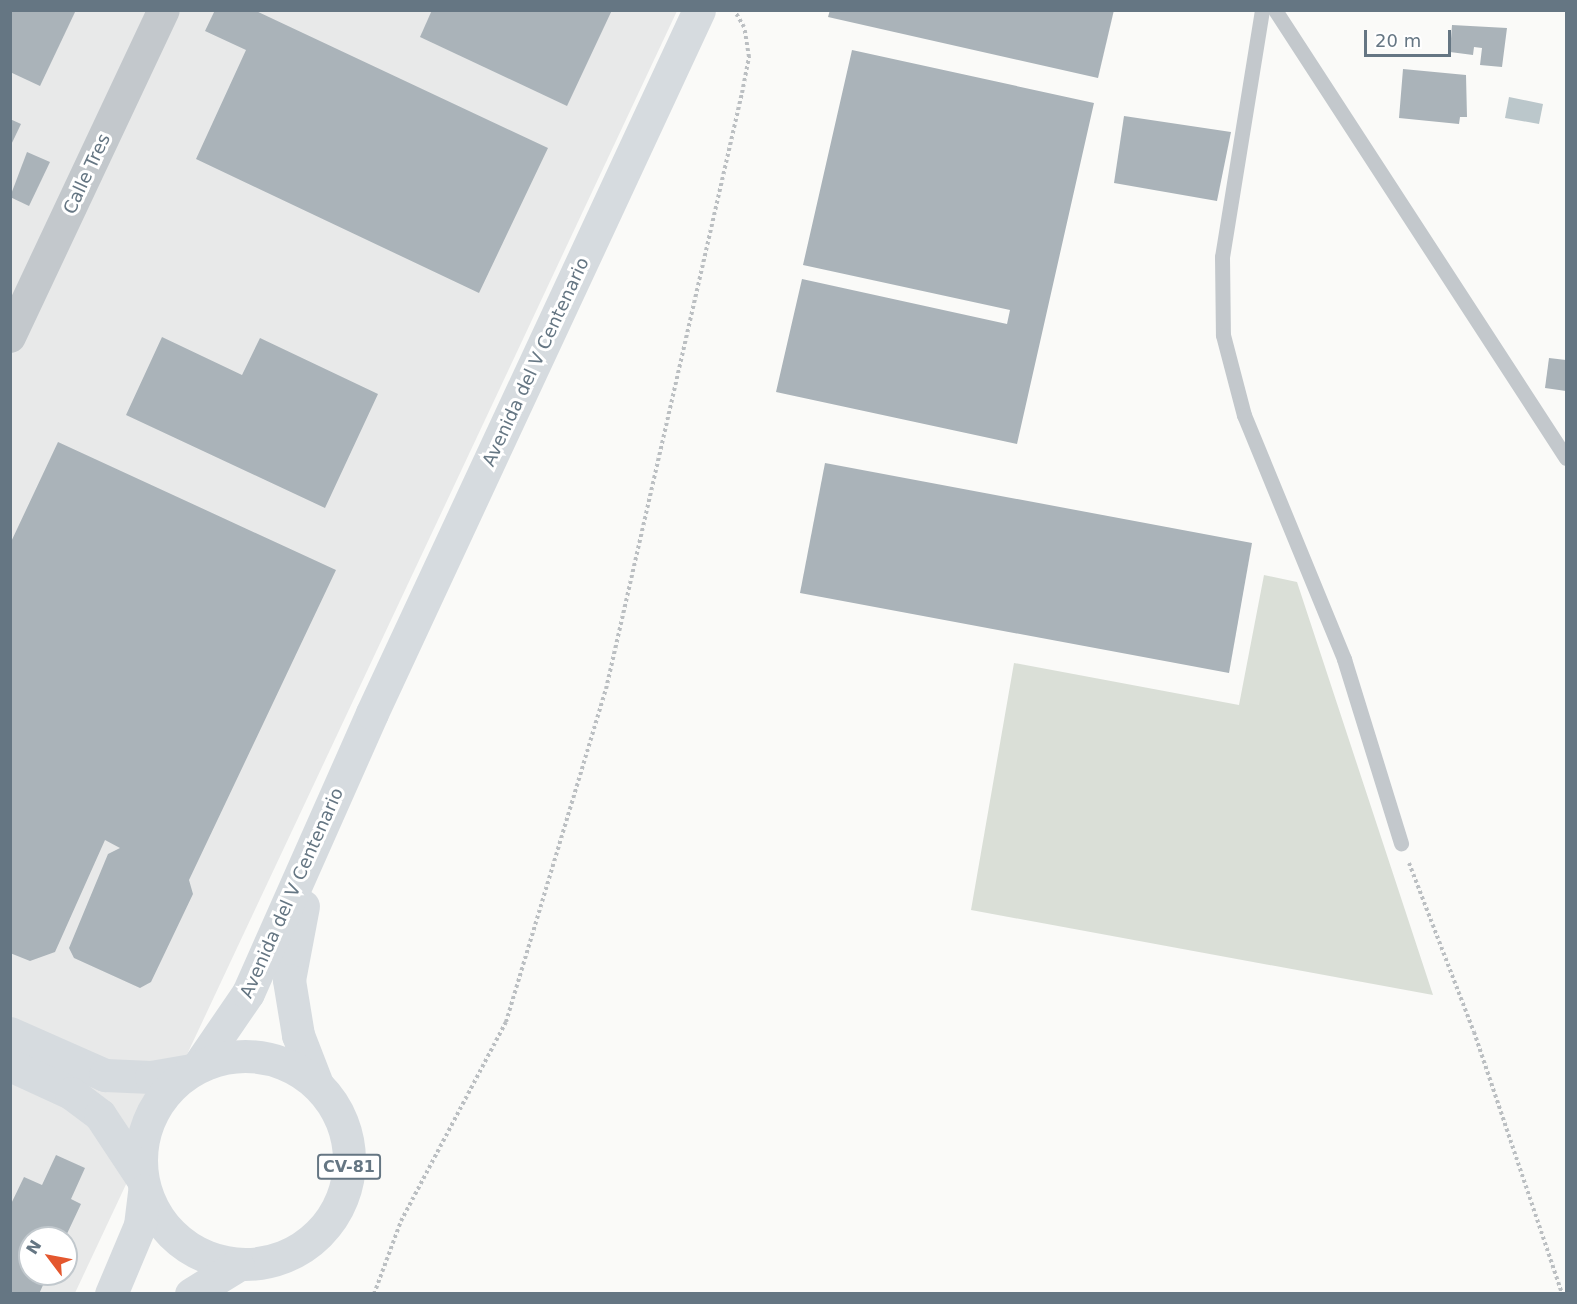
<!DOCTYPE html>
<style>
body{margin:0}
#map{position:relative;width:1577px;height:1304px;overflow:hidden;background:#fafaf8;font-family:"DejaVu Sans",sans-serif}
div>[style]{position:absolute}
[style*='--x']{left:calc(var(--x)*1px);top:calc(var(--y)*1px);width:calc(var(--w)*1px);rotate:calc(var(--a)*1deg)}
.built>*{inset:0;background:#e8e9e9}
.green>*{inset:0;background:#dadfd7}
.water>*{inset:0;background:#bbc7cb}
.building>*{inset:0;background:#aab3b9}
.path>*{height:4px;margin-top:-2px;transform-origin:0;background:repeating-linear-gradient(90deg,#bbbfc2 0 3px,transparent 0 6px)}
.lane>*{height:15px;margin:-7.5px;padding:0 7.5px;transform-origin:7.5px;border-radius:7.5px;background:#c3c8cc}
.street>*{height:32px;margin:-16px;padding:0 16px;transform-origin:16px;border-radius:16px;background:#c3c8cc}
.secondary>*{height:33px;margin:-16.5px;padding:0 16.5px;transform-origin:16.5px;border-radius:16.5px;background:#d6dbdf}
.primary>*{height:33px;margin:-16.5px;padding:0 16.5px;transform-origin:16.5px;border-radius:16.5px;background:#d6dbdf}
.primary>.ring{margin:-16.5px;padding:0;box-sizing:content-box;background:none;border:33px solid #d6dbdf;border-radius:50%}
span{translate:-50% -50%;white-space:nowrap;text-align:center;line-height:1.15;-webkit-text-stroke:6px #fff;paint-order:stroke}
.shield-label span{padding:2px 4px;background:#fff;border:2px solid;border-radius:4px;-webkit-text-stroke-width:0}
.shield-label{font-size:16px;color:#657683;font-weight:700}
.street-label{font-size:18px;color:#657683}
.frame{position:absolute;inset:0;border:12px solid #657683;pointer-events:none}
.north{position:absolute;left:18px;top:1226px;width:60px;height:60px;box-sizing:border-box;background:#fff;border:2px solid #c1c8cd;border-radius:50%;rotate:302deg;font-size:16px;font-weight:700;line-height:24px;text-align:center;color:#657683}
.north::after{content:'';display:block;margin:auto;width:21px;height:27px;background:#e4572e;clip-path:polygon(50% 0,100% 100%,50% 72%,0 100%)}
.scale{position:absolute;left:1364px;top:30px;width:87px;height:27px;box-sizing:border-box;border:3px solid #657683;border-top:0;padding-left:8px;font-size:18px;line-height:21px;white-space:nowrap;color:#657683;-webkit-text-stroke:4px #fff;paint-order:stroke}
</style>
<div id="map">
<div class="built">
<div style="clip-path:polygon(evenodd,10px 11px,677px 11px,75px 1293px,11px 1293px,10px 11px,30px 1238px,66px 1238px,66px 1274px,30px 1274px,30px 1238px)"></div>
</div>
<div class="green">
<div style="clip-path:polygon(1264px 575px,1297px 582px,1433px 995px,971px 910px,1014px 663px,1239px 705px)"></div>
</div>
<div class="water">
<div style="clip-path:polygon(1509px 97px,1543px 104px,1539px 124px,1505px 118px)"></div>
</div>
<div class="building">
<div style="clip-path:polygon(10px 10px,76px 10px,40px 86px,10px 72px)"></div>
<div style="clip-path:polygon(215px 10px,254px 10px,548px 148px,479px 293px,196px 159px,246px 50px,205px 31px)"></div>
<div style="clip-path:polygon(432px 10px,612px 10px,567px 106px,420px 37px)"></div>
<div style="clip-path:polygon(830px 10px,1114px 10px,1098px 78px,828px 17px)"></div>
<div style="clip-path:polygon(1452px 25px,1507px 28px,1502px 67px,1480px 65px,1482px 48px,1474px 47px,1473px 55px,1450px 52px)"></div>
<div style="clip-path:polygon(852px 50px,1094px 103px,1017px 444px,776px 392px,802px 279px,1007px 324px,1010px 310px,803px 265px)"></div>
<div style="clip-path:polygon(1403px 69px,1466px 75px,1467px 117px,1460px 117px,1459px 124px,1399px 118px)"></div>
<div style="clip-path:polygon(1124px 116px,1231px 132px,1217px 201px,1114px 183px)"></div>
<div style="clip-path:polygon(10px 119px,21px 124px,10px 147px)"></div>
<div style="clip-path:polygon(27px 152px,50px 162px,29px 206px,10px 197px)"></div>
<div style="clip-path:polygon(162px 337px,242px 375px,260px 338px,378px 394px,325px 508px,126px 415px)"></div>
<div style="clip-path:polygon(1549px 358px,1566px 360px,1566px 391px,1545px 388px)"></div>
<div style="clip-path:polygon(58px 442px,336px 570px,189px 880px,193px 894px,151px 982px,140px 988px,74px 958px,69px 948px,108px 854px,120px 848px,105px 840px,55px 952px,30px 961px,10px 953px,10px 544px)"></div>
<div style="clip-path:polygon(825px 463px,1252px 543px,1229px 673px,800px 593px)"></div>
<div style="clip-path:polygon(56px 1155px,85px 1168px,71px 1199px,81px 1204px,65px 1238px,30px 1238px,30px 1274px,48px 1274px,39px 1294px,10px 1294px,10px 1206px,24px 1177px,42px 1185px)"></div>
</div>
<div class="path">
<div style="--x:1409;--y:863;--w:181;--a:69"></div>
<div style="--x:1474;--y:1032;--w:276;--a:71.4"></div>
<div style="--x:374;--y:1294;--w:78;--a:-69.7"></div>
<div style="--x:401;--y:1221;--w:225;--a:-62.2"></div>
<div style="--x:506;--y:1022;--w:348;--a:-73.3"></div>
<div style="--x:606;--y:689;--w:611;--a:-77.15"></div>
<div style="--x:742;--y:93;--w:37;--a:-79"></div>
<div style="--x:749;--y:57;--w:30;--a:-99"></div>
<div style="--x:744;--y:27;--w:20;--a:-120"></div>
</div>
<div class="lane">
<div style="--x:1262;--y:10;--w:250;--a:99.2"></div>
<div style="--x:1222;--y:257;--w:78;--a:89.3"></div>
<div style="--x:1223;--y:335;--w:83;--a:75.3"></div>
<div style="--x:1244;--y:415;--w:264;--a:67.7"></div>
<div style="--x:1344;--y:659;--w:193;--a:72.8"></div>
<div style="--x:1275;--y:10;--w:534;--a:56.99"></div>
</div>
<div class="street">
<div style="--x:10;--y:337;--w:361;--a:-64.8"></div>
</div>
<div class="secondary">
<div style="--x:303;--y:906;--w:75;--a:100.7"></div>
<div style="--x:289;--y:980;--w:56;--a:80.7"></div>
<div style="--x:298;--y:1035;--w:53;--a:68.8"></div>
<div style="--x:198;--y:1066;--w:88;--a:-55.6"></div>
<div style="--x:248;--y:993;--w:306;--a:-66.1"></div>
<div style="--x:372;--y:713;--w:775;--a:-65.05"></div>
</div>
<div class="primary">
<div style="--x:10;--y:1033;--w:104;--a:23.9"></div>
<div style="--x:105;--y:1075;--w:46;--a:2.5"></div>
<div style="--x:151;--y:1077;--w:41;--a:-9.9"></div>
<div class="ring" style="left:141px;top:1056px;width:175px;height:175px"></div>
<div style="--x:10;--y:1065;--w:67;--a:24.7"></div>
<div style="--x:71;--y:1093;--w:36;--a:37"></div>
<div style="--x:100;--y:1115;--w:74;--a:56.5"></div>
<div style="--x:111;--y:1294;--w:75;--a:-67.2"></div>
<div style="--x:140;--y:1225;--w:35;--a:-83"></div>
<div style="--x:191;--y:1294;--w:55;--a:-31.7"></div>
</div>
<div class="shield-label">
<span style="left:349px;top:1167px">CV-81</span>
</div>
<div class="street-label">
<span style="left:87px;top:174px;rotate:-65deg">Calle Tres</span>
<span style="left:536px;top:362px;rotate:-65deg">Avenida del V Centenario</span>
<span style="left:292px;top:893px;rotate:-66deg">Avenida del V Centenario</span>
</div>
<div class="frame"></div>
<div class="north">N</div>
<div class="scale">20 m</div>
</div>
